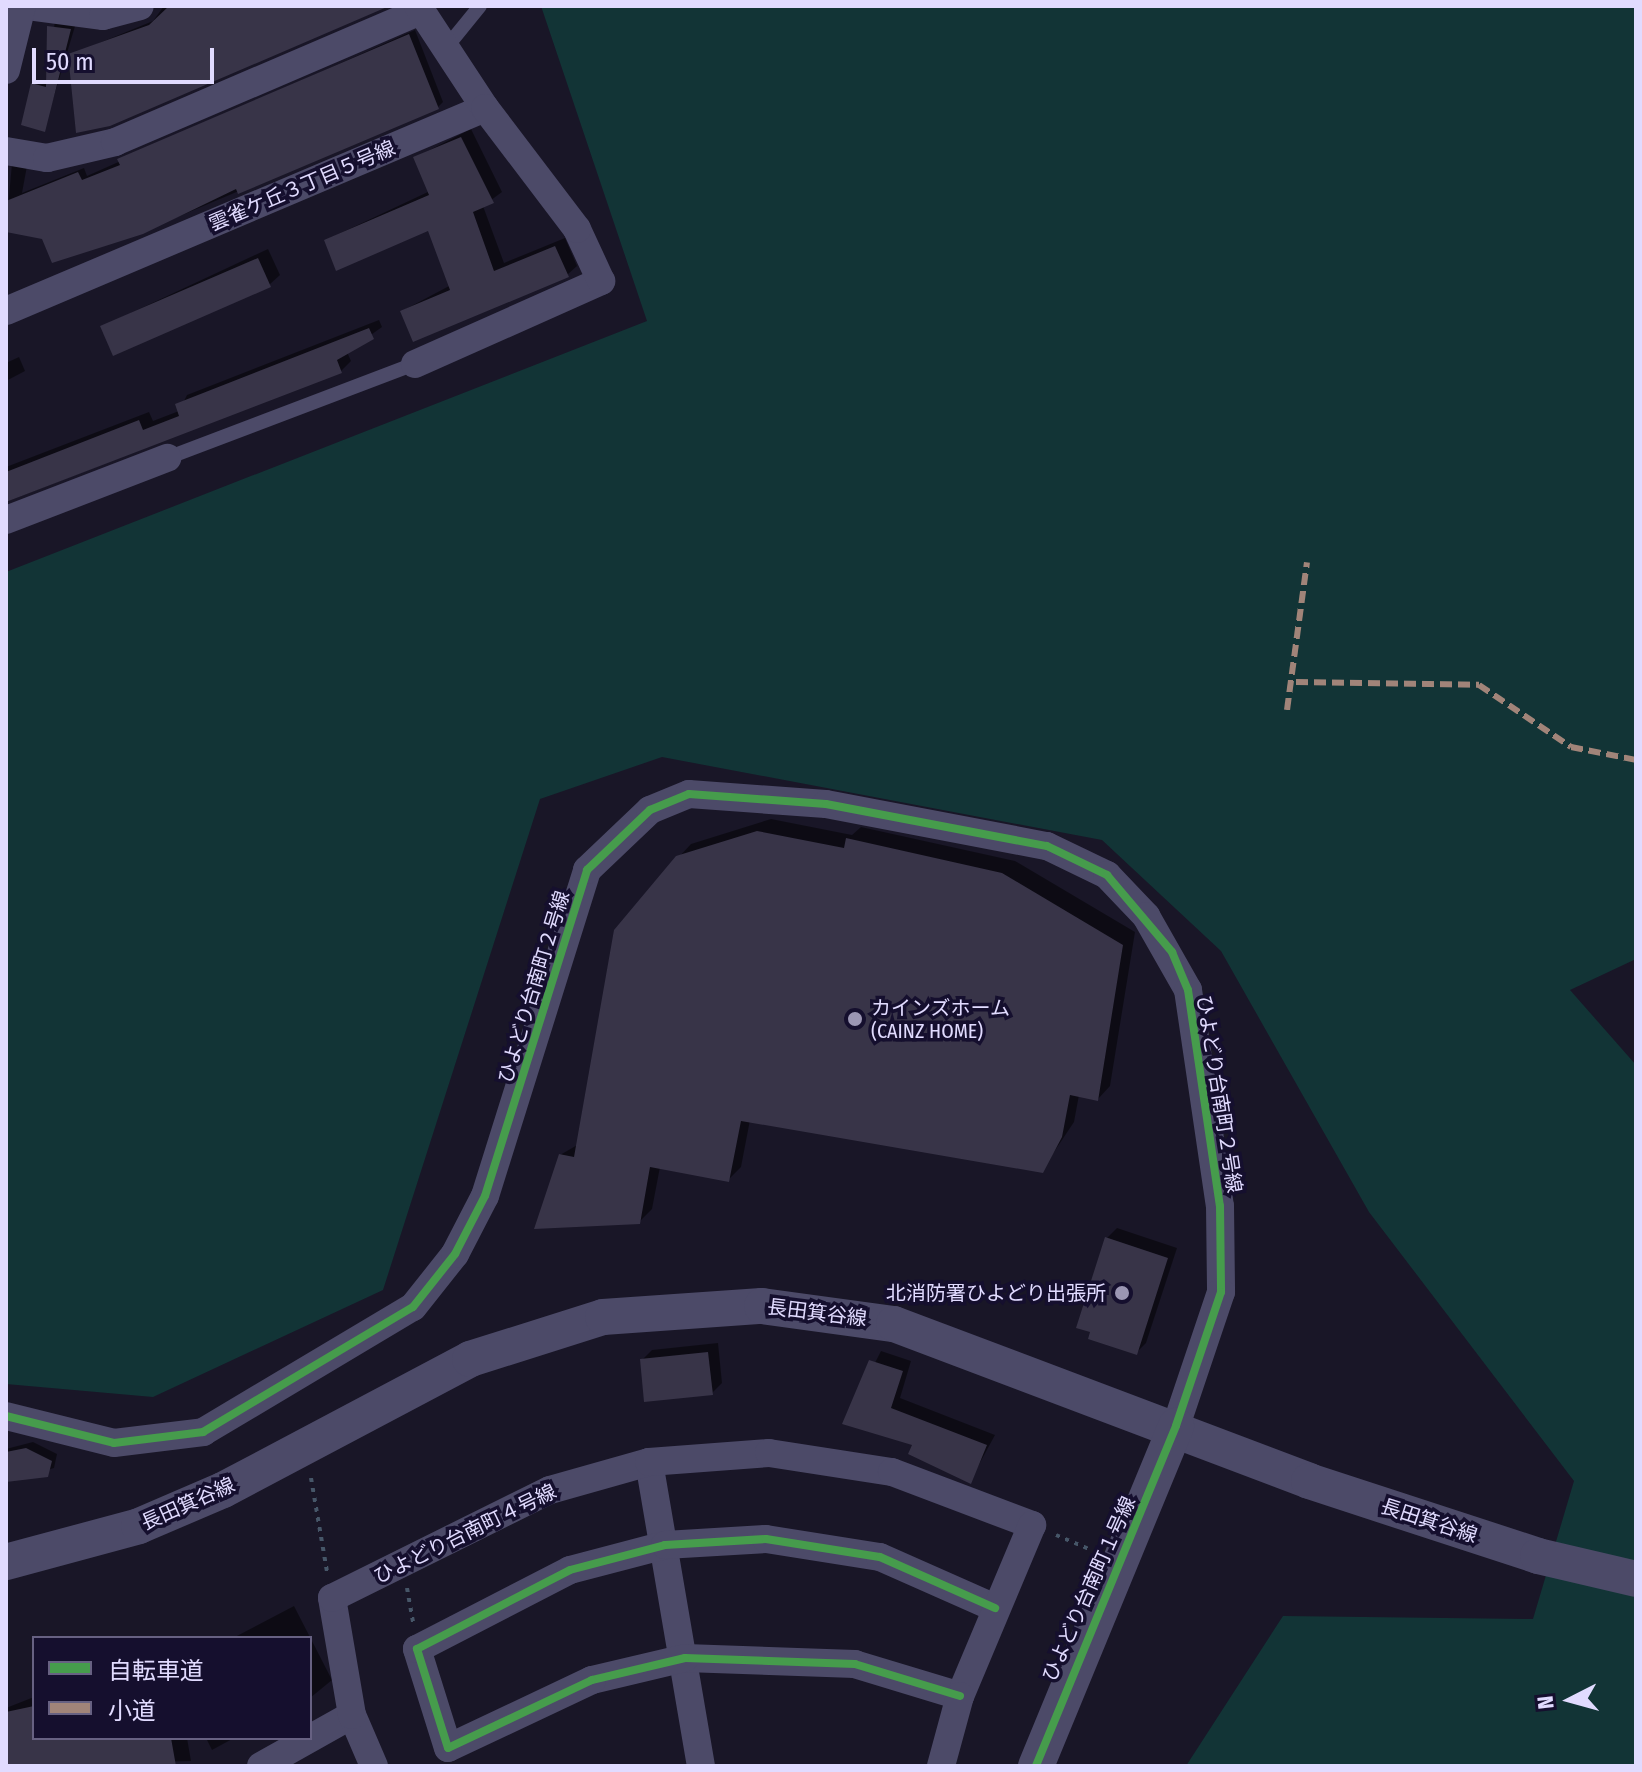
<!DOCTYPE html>
<meta charset="utf-8">
<style>
body{margin:0}
#map{position:relative;width:1642px;height:1772px;overflow:hidden;background:#191627;font-family:"Fira Sans Condensed","Noto Sans JP",sans-serif}
div>[style]{position:absolute}
[style*='--x']{left:calc(var(--x)*1px);top:calc(var(--y)*1px);width:calc(var(--w)*1px);rotate:calc(var(--a)*1deg)}
.green>*{inset:0;background:#123436}
.shadow>*{inset:0;background:#0007}
.building>*{inset:0;background:#383448}
.path>*{height:4px;margin-top:-2px;transform-origin:0;background:repeating-linear-gradient(90deg,#465668 0 4px,transparent 0 10px)}
.service>*{height:14px;margin:-7px;padding:0 7px;transform-origin:7px;border-radius:7px;background:#4c4a68}
.minor>*{height:28px;margin:-14px;padding:0 14px;transform-origin:14px;border-radius:14px;background:#4c4a68}
.tertiary>*{height:36px;margin:-18px;padding:0 18px;transform-origin:18px;border-radius:18px;background:#4c4a68}
.quiet>*{height:6px;margin-top:-3px;transform-origin:0;background:repeating-linear-gradient(90deg,#a18479 0 12px,transparent 0 18px)}
.cycleway>*{height:8px;margin:-4px;padding:0 4px;transform-origin:4px;border-radius:4px;background:#469c4c}
.dots>*{width:22px;height:22px;translate:-50% -50%;box-sizing:border-box;border:4px solid #150f2e;border-radius:50%}
span{translate:-50% -50%;white-space:nowrap;text-align:center;line-height:1.15;-webkit-text-stroke:7px #150f2e;paint-order:stroke}
.street-label{font-size:20px;color:#e1dbff}
.poi-label{font-size:20px;color:#e1dbff}
.left{translate:0 -50%;text-align:left}
.right{translate:-100% -50%;text-align:right}
.frame{position:absolute;inset:0;border:8px solid #e1dbff;pointer-events:none}
.legend{position:absolute;left:32px;top:1636px;width:280px;height:104px;box-sizing:border-box;background:#150f2e;border:2px solid #676182;margin:0;padding:10px 14px;list-style:none;font-size:24px;color:#e1dbff}
.legend li{display:flex;align-items:center;gap:16px;height:40px}
.legend b{width:40px;border:2px solid #676182}
.north{position:absolute;left:1530px;top:1660px;width:80px;height:80px;-webkit-text-stroke:6px #150f2e;paint-order:stroke;rotate:264deg;font-size:22px;font-weight:700;line-height:32px;text-align:center;color:#e1dbff}
.north::after{content:'';display:block;margin:auto;width:28px;height:36px;background:#e1dbff;clip-path:polygon(50% 0,100% 100%,50% 72%,0 100%)}
.scale{position:absolute;left:32px;top:48px;width:182px;height:36px;box-sizing:border-box;border:4px solid #e1dbff;border-top:0;padding-left:10px;font-size:24px;line-height:28px;white-space:nowrap;color:#e1dbff;-webkit-text-stroke:6px #150f2e;paint-order:stroke}
</style>
<div id="map">
<div class="green">
<div style="clip-path:polygon(541px 6px,1636px 6px,1636px 959px,1570px 990px,1636px 1065px,1636px 1766px,1186px 1766px,1283px 1616px,1533px 1619px,1574px 1481px,1369px 1212px,1221px 951px,1102px 840px,662px 757px,540px 799px,383px 1290px,153px 1397px,6px 1384px,6px 572px,647px 321px)"></div>
</div>
<div class="shadow">
<div style="clip-path:polygon(164px 6px,383px 6px,70px 55px,153px 21px)"></div>
<div style="clip-path:polygon(55px 20px,76px 23px,44px 129px,33px 84px,48px 80px)"></div>
<div style="clip-path:polygon(415px 30px,443px 102px,438px 107px,142px 232px,43px 237px,6px 230px,12px 163px,27px 166px,22px 193px,84px 168px,87px 176px)"></div>
<div style="clip-path:polygon(471px 129px,502px 192px,483px 206px,504px 263px,565px 238px,577px 266px,567px 275px,402px 311px,451px 285px,430px 229px,326px 240px,430px 191px,416px 157px)"></div>
<div style="clip-path:polygon(268px 249px,280px 275px,269px 285px,103px 326px)"></div>
<div style="clip-path:polygon(379px 320px,382px 327px,347px 352px,351px 361px,341px 371px,6px 502px,6px 467px,149px 412px,153px 421px,179px 411px,187px 395px)"></div>
<div style="clip-path:polygon(19px 357px,25px 371px,6px 381px,6px 363px)"></div>
<div style="clip-path:polygon(771px 819px,852px 835px,861px 827px,1015px 861px,1135px 932px,1110px 1086px,1098px 1099px,1079px 1095px,1074px 1122px,1042px 1170px,750px 1120px,741px 1167px,728px 1180px,660px 1167px,652px 1209px,639px 1222px,560px 1155px,579px 1144px,678px 858px,691px 844px)"></div>
<div style="clip-path:polygon(1117px 1228px,1177px 1248px,1146px 1343px,1136px 1353px,1107px 1238px)"></div>
<div style="clip-path:polygon(718px 1343px,722px 1383px,712px 1393px,642px 1360px,652px 1350px)"></div>
<div style="clip-path:polygon(881px 1351px,911px 1361px,900px 1398px,995px 1435px,970px 1481px,914px 1443px,845px 1422px)"></div>
<div style="clip-path:polygon(33px 1442px,57px 1454px,54px 1468px,6px 1482px,6px 1449px)"></div>
<div style="clip-path:polygon(294px 1606px,332px 1680px,310px 1698px,310px 1638px,233px 1638px)"></div>
<div style="clip-path:polygon(34px 1697px,34px 1738px,187px 1738px,191px 1761px,9px 1766px,6px 1708px)"></div>
<div style="clip-path:polygon(206px 1738px,234px 1738px,212px 1750px)"></div>
</div>
<div class="building">
<div style="clip-path:polygon(169px 6px,387px 6px,387px 7px,110px 126px,76px 133px,68px 54px,149px 25px)"></div>
<div style="clip-path:polygon(47px 26px,71px 29px,45px 132px,21px 125px,31px 83px,46px 87px)"></div>
<div style="clip-path:polygon(409px 34px,439px 109px,238px 194px,236px 189px,143px 234px,52px 263px,42px 239px,6px 232px,6px 201px,78px 172px,82px 180px,120px 165px,117px 159px)"></div>
<div style="clip-path:polygon(461px 137px,494px 203px,473px 212px,494px 271px,555px 246px,569px 277px,413px 342px,400px 311px,450px 290px,428px 231px,336px 271px,324px 240px,429px 195px,413px 157px)"></div>
<div style="clip-path:polygon(258px 258px,271px 287px,113px 356px,100px 326px)"></div>
<div style="clip-path:polygon(369px 328px,374px 339px,337px 360px,342px 373px,6px 502px,6px 472px,139px 420px,143px 430px,179px 416px,175px 404px)"></div>
<div style="clip-path:polygon(757px 831px,844px 848px,846px 838px,1002px 873px,1123px 945px,1098px 1101px,1070px 1095px,1062px 1137px,1043px 1173px,741px 1121px,729px 1182px,650px 1167px,640px 1224px,534px 1229px,559px 1154px,574px 1157px,614px 930px,676px 856px)"></div>
<div style="clip-path:polygon(1105px 1237px,1168px 1258px,1137px 1355px,1088px 1339px,1090px 1332px,1076px 1328px)"></div>
<div style="clip-path:polygon(708px 1352px,713px 1395px,644px 1402px,640px 1359px)"></div>
<div style="clip-path:polygon(869px 1360px,903px 1371px,891px 1408px,987px 1445px,971px 1484px,908px 1454px,912px 1445px,842px 1424px)"></div>
<div style="clip-path:polygon(26px 1448px,52px 1461px,48px 1477px,6px 1482px,6px 1452px)"></div>
<div style="clip-path:polygon(34px 1706px,34px 1738px,171px 1738px,176px 1766px,6px 1766px,6px 1712px)"></div>
</div>
<div class="path">
<div style="--x:311;--y:1478;--w:95;--a:80.3"></div>
<div style="--x:1056;--y:1535;--w:39;--a:23"></div>
<div style="--x:407;--y:1588;--w:36;--a:80"></div>
</div>
<div class="service">
<div style="--x:445;--y:49;--w:55;--a:-50.9"></div>
<div style="--x:167;--y:458;--w:265;--a:-20.8"></div>
</div>
<div class="minor">
<div style="--x:28;--y:6;--w:76;--a:7.6"></div>
<div style="--x:103;--y:16;--w:38;--a:-15"></div>
<div style="--x:6;--y:70;--w:66;--a:-76"></div>
<div style="--x:6;--y:151;--w:42;--a:9.7"></div>
<div style="--x:47;--y:158;--w:70;--a:-13.2"></div>
<div style="--x:115;--y:142;--w:332;--a:-23.2"></div>
<div style="--x:6;--y:311;--w:520;--a:-22.97"></div>
<div style="--x:485;--y:108;--w:122;--a:-123.3"></div>
<div style="--x:415;--y:364;--w:204;--a:-24"></div>
<div style="--x:601;--y:281;--w:57;--a:-114.8"></div>
<div style="--x:577;--y:229;--w:152;--a:-127.2"></div>
<div style="--x:6;--y:520;--w:173;--a:-21.1"></div>
<div style="--x:6;--y:1416;--w:111;--a:14"></div>
<div style="--x:114;--y:1443;--w:90;--a:-7"></div>
<div style="--x:203;--y:1432;--w:244;--a:-30.8"></div>
<div style="--x:413;--y:1307;--w:68;--a:-51.6"></div>
<div style="--x:455;--y:1254;--w:65;--a:-62.7"></div>
<div style="--x:485;--y:1196;--w:342;--a:-72.6"></div>
<div style="--x:587;--y:870;--w:87;--a:-43.6"></div>
<div style="--x:650;--y:810;--w:42;--a:-22.3"></div>
<div style="--x:689;--y:794;--w:137;--a:4.2"></div>
<div style="--x:826;--y:804;--w:225;--a:10.8"></div>
<div style="--x:1047;--y:846;--w:67;--a:25.8"></div>
<div style="--x:1107;--y:875;--w:57;--a:46.4"></div>
<div style="--x:1146;--y:916;--w:85;--a:60.4"></div>
<div style="--x:1188;--y:990;--w:218;--a:81.6"></div>
<div style="--x:1220;--y:1206;--w:86;--a:89.3"></div>
<div style="--x:1221;--y:1292;--w:141;--a:108.6"></div>
<div style="--x:649;--y:1462;--w:308;--a:80.3"></div>
<div style="--x:960;--y:1696;--w:110;--a:-163.1"></div>
<div style="--x:855;--y:1664;--w:170;--a:-178"></div>
<div style="--x:685;--y:1658;--w:96;--a:166.7"></div>
<div style="--x:592;--y:1680;--w:159;--a:154.7"></div>
<div style="--x:448;--y:1748;--w:104;--a:-107.4"></div>
<div style="--x:417;--y:1649;--w:172;--a:-27.3"></div>
<div style="--x:570;--y:1570;--w:98;--a:-14.7"></div>
<div style="--x:665;--y:1545;--w:101;--a:-3.4"></div>
<div style="--x:766;--y:1539;--w:115;--a:9"></div>
<div style="--x:880;--y:1557;--w:126;--a:23.9"></div>
<div style="--x:261;--y:1766;--w:104;--a:-29.3"></div>
<div style="--x:374;--y:1766;--w:56;--a:-113.3"></div>
<div style="--x:352;--y:1715;--w:119;--a:-99.7"></div>
<div style="--x:332;--y:1598;--w:243;--a:-26.4"></div>
<div style="--x:550;--y:1490;--w:103;--a:-15.8"></div>
<div style="--x:649;--y:1462;--w:120;--a:-4.3"></div>
<div style="--x:769;--y:1453;--w:124;--a:8.8"></div>
<div style="--x:892;--y:1472;--w:150;--a:20.7"></div>
<div style="--x:1032;--y:1525;--w:186;--a:112.8"></div>
<div style="--x:960;--y:1696;--w:73;--a:105.2"></div>
</div>
<div class="tertiary">
<div style="--x:6;--y:1562;--w:138;--a:-15.1"></div>
<div style="--x:139;--y:1526;--w:91;--a:-23.2"></div>
<div style="--x:223;--y:1490;--w:280;--a:-27.9"></div>
<div style="--x:470;--y:1359;--w:139;--a:-17.5"></div>
<div style="--x:603;--y:1317;--w:159;--a:-4"></div>
<div style="--x:762;--y:1306;--w:133;--a:7.8"></div>
<div style="--x:894;--y:1324;--w:444;--a:20.7"></div>
<div style="--x:1309;--y:1481;--w:241;--a:18.1"></div>
<div style="--x:1538;--y:1556;--w:101;--a:13.2"></div>
<div style="--x:1036;--y:1766;--w:368;--a:-67.6"></div>
</div>
<div class="quiet">
<div style="--x:1296;--y:682;--w:183;--a:0.9"></div>
<div style="--x:1479;--y:685;--w:111;--a:34"></div>
<div style="--x:1571;--y:747;--w:66;--a:11.3"></div>
<div style="--x:1287;--y:710;--w:149;--a:-82.3"></div>
</div>
<div class="cycleway">
<div style="--x:6;--y:1416;--w:111;--a:14"></div>
<div style="--x:114;--y:1443;--w:90;--a:-7"></div>
<div style="--x:203;--y:1432;--w:244;--a:-30.8"></div>
<div style="--x:413;--y:1307;--w:68;--a:-51.6"></div>
<div style="--x:455;--y:1254;--w:65;--a:-62.7"></div>
<div style="--x:485;--y:1196;--w:342;--a:-72.6"></div>
<div style="--x:587;--y:870;--w:87;--a:-43.6"></div>
<div style="--x:650;--y:810;--w:42;--a:-22.3"></div>
<div style="--x:689;--y:794;--w:137;--a:4.2"></div>
<div style="--x:826;--y:804;--w:225;--a:10.8"></div>
<div style="--x:1047;--y:846;--w:67;--a:25.8"></div>
<div style="--x:1107;--y:875;--w:101;--a:49.8"></div>
<div style="--x:1172;--y:952;--w:41;--a:67.2"></div>
<div style="--x:1188;--y:990;--w:218;--a:81.6"></div>
<div style="--x:1220;--y:1206;--w:86;--a:89.3"></div>
<div style="--x:1221;--y:1292;--w:141;--a:108.6"></div>
<div style="--x:1176;--y:1426;--w:368;--a:112.4"></div>
<div style="--x:960;--y:1696;--w:110;--a:-163.1"></div>
<div style="--x:855;--y:1664;--w:170;--a:-178"></div>
<div style="--x:685;--y:1658;--w:96;--a:166.7"></div>
<div style="--x:592;--y:1680;--w:159;--a:154.7"></div>
<div style="--x:448;--y:1748;--w:104;--a:-107.4"></div>
<div style="--x:417;--y:1649;--w:172;--a:-27.3"></div>
<div style="--x:570;--y:1570;--w:98;--a:-14.7"></div>
<div style="--x:665;--y:1545;--w:101;--a:-3.4"></div>
<div style="--x:766;--y:1539;--w:115;--a:9"></div>
<div style="--x:880;--y:1557;--w:126;--a:23.9"></div>
</div>
<div class="dots">
<div style="left:855px;top:1019px;background:#9b96b3"></div>
<div style="left:1122px;top:1293px;background:#9b96b3"></div>
</div>
<div class="street-label">
<span style="left:302px;top:186px;rotate:-23deg">雲雀ケ丘３丁目５号線</span>
<span style="left:534px;top:987px;rotate:-73deg">ひよどり台南町２号線</span>
<span style="left:1219px;top:1094px;rotate:81deg">ひよどり台南町２号線</span>
<span style="left:817px;top:1313px;rotate:7deg">長田箕谷線</span>
<span style="left:188px;top:1504px;rotate:-24deg">長田箕谷線</span>
<span style="left:1429px;top:1521px;rotate:18deg">長田箕谷線</span>
<span style="left:465px;top:1534px;rotate:-26deg">ひよどり台南町４号線</span>
<span style="left:1089px;top:1589px;rotate:-66deg">ひよどり台南町１号線</span>
</div>
<div class="poi-label">
<span class="left" style="left:871px;top:1020px">カインズホーム<br>(CAINZ HOME)</span>
<span class="right" style="left:1106px;top:1293px">北消防署ひよどり出張所</span>
</div>
<div class="frame"></div>
<ul class="legend">
<li><b style="height:10px;background:#469c4c"></b>自転車道</li>
<li><b style="height:10px;background:#a18479"></b>小道</li>
</ul>
<div class="north">N</div>
<div class="scale">50 m</div>
</div>
